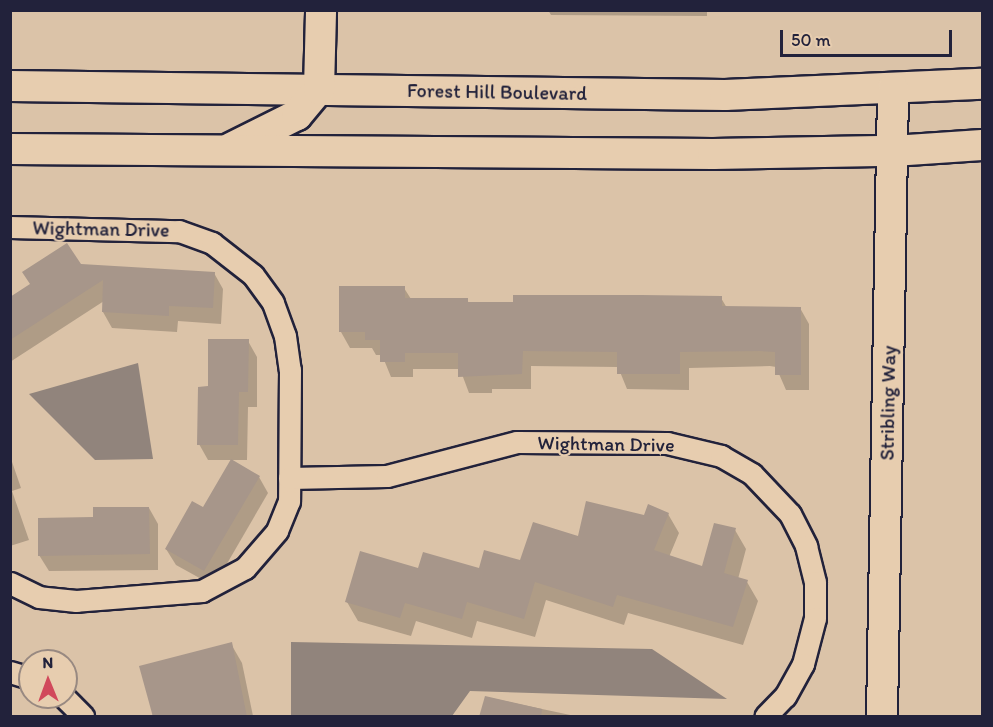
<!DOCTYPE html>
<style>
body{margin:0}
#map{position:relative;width:993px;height:727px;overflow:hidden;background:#dbc3a8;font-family:Itim,sans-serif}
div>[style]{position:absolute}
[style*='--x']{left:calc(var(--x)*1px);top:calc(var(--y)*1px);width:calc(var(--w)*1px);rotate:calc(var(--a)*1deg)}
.water>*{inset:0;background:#91847c}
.shadow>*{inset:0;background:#0003}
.building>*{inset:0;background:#a7968a}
.roads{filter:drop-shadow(2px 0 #22223b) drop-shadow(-2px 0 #22223b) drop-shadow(0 2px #22223b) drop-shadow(0 -2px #22223b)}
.street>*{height:21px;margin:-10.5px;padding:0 10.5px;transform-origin:10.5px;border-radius:10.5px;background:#e7cdaf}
.secondary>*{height:30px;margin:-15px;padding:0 15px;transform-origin:15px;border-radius:15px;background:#e7cdaf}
span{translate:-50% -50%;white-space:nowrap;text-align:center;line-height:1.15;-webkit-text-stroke:4.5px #e7cdaf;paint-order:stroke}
.street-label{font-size:20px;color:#22223b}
.frame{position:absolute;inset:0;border:12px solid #22223b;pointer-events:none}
.north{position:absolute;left:18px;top:649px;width:60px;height:60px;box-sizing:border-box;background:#e7cdaf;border:2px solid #988981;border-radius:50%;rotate:359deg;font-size:16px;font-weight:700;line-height:24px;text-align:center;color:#22223b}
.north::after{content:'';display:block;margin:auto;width:21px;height:27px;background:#d1495b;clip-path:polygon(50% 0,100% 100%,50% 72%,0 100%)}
.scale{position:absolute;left:780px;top:30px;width:172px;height:27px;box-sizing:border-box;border:3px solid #22223b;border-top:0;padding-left:8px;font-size:18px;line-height:21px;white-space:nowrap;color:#22223b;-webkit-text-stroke:4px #e7cdaf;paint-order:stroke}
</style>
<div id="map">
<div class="water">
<div style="clip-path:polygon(138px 363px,153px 459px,95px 460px,29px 394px)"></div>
<div style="clip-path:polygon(291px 642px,652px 649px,727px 699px,470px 691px,452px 716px,291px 716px)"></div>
</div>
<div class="shadow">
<div style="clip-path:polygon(548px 10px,800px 10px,707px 12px,707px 16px,551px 15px)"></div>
<div style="clip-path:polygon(80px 266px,214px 273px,223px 289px,221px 324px,178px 321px,177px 332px,112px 328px,103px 312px,104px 301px,10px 362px,10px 299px)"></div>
<div style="clip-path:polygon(404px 288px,411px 299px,467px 300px,469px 303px,721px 298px,727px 308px,800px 308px,809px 324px,809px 390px,786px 390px,776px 367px,770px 366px,689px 368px,689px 390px,627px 389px,618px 367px,531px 366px,531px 389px,492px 389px,492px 393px,469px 393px,460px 369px,413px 369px,413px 377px,391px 377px,382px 355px,376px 355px,372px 348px,350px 348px,341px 332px)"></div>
<div style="clip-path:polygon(248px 341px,257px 357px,257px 407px,248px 407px,247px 460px,208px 460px,199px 444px,209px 388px)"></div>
<div style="clip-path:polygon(10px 456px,21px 488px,12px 491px,29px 540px,10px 546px)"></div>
<div style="clip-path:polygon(259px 477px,268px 493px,214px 586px,176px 565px,166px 549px,204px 509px)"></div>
<div style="clip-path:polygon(149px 508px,158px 524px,158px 570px,49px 571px,39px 555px,95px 519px)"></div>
<div style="clip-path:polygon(668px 514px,679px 533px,669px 557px,704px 568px,735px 530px,746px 549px,738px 579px,747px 582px,758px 601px,743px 645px,628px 613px,624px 625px,546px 600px,535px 637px,477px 621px,472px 638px,416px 621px,411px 636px,358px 621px,347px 602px,419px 570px,480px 570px,521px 562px,579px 538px)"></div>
<div style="clip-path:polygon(231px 644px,242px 663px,253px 716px,151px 716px)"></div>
<div style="clip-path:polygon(486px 697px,575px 716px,576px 716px,481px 716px)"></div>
</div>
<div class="building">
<div style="clip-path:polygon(67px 243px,81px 264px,215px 272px,213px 308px,169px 306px,169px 316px,102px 312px,103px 280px,10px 340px,10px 297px,30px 284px,22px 272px)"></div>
<div style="clip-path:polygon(339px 286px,405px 286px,405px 298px,468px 298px,468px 302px,513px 302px,513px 295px,641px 295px,722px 296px,722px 306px,801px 307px,801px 375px,775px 375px,775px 352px,760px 351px,680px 352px,680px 374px,617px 374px,617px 352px,523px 351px,522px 374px,458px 377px,458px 353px,405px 353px,405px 362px,380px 362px,380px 340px,365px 340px,365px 332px,339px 332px)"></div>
<div style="clip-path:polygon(208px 339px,249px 339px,248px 392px,239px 392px,238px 445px,197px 445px,198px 387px,208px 386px)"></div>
<div style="clip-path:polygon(231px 459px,260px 476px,204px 571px,165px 549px,192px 501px,203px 507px)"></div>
<div style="clip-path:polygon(586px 501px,644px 515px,648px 504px,669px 513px,654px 550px,702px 566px,714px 523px,736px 528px,724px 573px,748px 580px,733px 627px,617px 595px,613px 607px,535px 582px,524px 619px,467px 602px,462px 619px,405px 603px,400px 618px,345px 602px,360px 551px,418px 568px,423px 552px,479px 568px,484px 550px,520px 560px,533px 522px,578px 536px)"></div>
<div style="clip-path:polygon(93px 507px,149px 507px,150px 554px,38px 556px,38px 518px,93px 517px)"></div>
<div style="clip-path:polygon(232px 642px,247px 717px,153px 717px,139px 666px)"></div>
<div style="clip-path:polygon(485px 696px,542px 709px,541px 717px,479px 717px)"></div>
</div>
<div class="roads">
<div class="street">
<div style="--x:10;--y:227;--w:169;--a:1.4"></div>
<div style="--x:179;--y:231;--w:35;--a:20"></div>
<div style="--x:212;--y:243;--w:52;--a:38"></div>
<div style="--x:253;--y:275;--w:34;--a:54"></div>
<div style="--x:273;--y:303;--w:35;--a:70"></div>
<div style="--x:285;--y:336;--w:34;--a:82"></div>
<div style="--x:290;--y:370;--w:131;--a:90.4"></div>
<div style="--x:289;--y:501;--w:32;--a:112"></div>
<div style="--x:277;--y:531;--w:49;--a:130.9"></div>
<div style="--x:245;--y:568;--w:49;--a:151.9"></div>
<div style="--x:202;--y:591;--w:126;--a:175.5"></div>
<div style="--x:76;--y:601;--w:37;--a:-174"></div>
<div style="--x:39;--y:597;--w:32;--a:-154"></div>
<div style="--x:289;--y:478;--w:98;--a:-1.2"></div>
<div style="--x:387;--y:476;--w:134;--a:-14.7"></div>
<div style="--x:517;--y:442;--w:150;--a:0.4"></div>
<div style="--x:667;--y:443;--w:56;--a:13.5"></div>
<div style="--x:721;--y:456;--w:36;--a:30"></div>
<div style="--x:752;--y:474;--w:55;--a:46.5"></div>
<div style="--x:790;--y:514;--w:36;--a:63"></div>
<div style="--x:806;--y:546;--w:37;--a:76"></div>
<div style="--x:815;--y:582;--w:36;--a:90"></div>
<div style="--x:815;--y:618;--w:48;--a:104.6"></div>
<div style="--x:803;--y:664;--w:37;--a:119"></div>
<div style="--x:785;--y:696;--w:28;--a:134"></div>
<div style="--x:10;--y:672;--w:21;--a:17"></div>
<div style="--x:64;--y:697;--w:27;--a:45"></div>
</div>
<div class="secondary">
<div style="--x:10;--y:86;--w:715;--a:0.72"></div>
<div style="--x:725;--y:95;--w:257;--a:-2.5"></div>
<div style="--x:231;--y:148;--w:74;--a:-26.6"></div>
<div style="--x:297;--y:115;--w:34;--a:-50"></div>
<div style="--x:319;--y:89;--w:79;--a:-88.5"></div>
<div style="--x:10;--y:149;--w:703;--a:0.41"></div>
<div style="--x:713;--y:154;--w:180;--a:-1"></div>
<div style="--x:893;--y:151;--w:89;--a:-3.9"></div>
<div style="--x:882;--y:716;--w:627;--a:-88.99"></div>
</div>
</div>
<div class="street-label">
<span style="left:497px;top:92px;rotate:1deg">Forest Hill Boulevard</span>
<span style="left:101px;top:229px;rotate:1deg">Wightman Drive</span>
<span style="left:888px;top:403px;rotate:-89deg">Stribling Way</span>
<span style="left:606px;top:444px;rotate:1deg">Wightman Drive</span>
</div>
<div class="frame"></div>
<div class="north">N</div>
<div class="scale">50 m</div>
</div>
